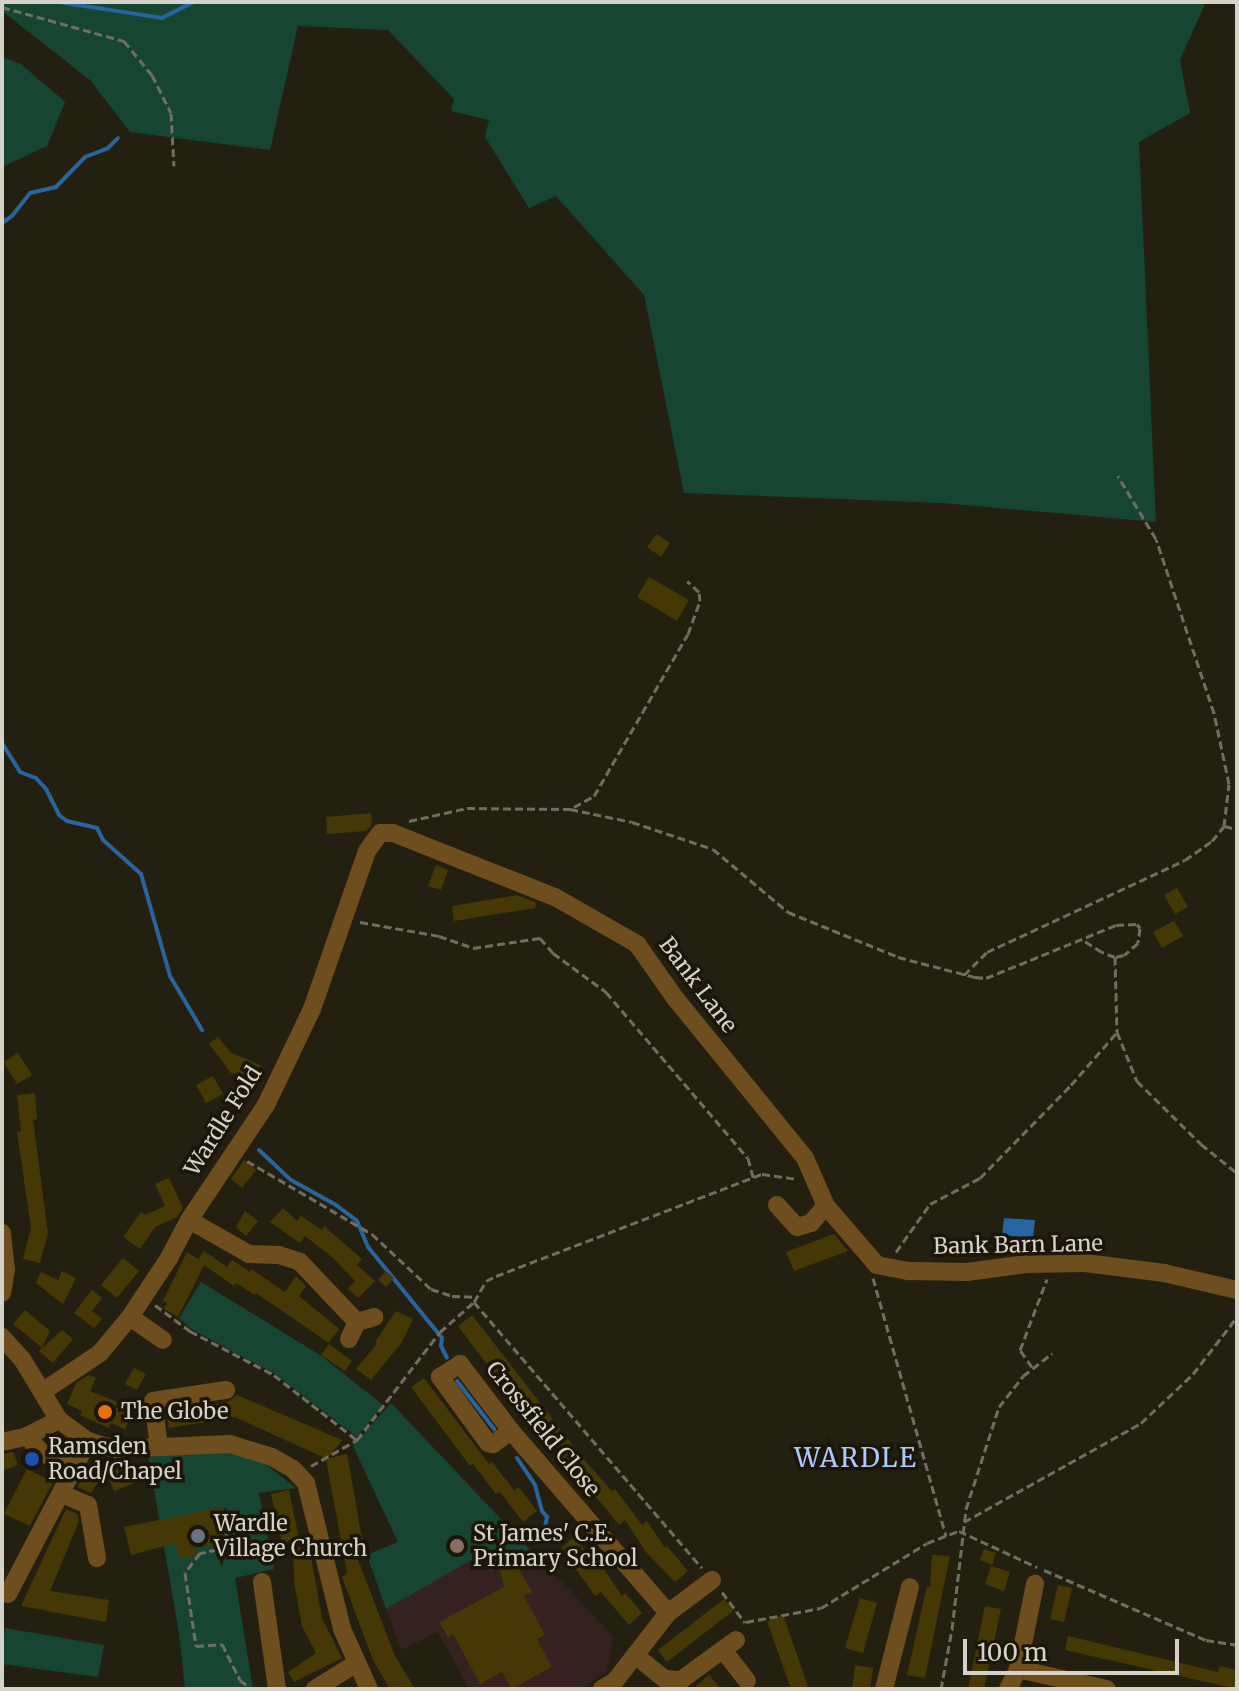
<!DOCTYPE html>
<style>
body{margin:0}
#map{position:relative;width:1239px;height:1691px;overflow:hidden;background:#242011;font-family:Merriweather,serif}
div>[style]{position:absolute}
[style*='--x']{left:calc(var(--x)*1px);top:calc(var(--y)*1px);width:calc(var(--w)*1px);rotate:calc(var(--a)*1deg)}
.education>*{inset:0;background:#342120}
.green>*{inset:0;background:#164631}
.water>*{inset:0;background:#2765a0}
.stream>*{height:4px;margin:-2px;padding:0 2px;transform-origin:2px;border-radius:2px;background:#2765a0}
.building>*{inset:0;background:#463804}
.path>*{height:3px;margin-top:-1.5px;transform-origin:0;background:repeating-linear-gradient(90deg,#716e61 0 8px,transparent 0 12px)}
.minor>*{height:18px;margin:-9px;padding:0 9px;transform-origin:9px;border-radius:9px;background:#6f4e1d}
.dots>*{width:22px;height:22px;translate:-50% -50%;box-sizing:border-box;border:4px solid #1b1608;border-radius:50%}
span{translate:-50% -50%;white-space:nowrap;text-align:center;line-height:1.15;-webkit-text-stroke:7px #1b1608;paint-order:stroke}
.street-label{font-size:22px;color:#d5d3c9}
.poi-label{font-size:22px;color:#d5d3c9}
.left{translate:0 -50%;text-align:left}
.quarter-label{font-size:26px;color:#aec9fe;letter-spacing:2px}
.frame{position:absolute;inset:0;border:4px solid #d5d3c9;pointer-events:none}
.scale{position:absolute;left:963px;top:1639px;width:216px;height:36px;box-sizing:border-box;border:4px solid #d5d3c9;border-top:0;padding-left:10px;font-size:24px;line-height:28px;white-space:nowrap;color:#d5d3c9;-webkit-text-stroke:6px #1b1608;paint-order:stroke}
</style>
<div id="map">
<div class="education">
<div style="clip-path:polygon(391px 1403px,613px 1636px,607px 1671px,580px 1689px,469px 1689px,438px 1632px,401px 1650px,367px 1555px,398px 1542px,353px 1446px)"></div>
</div>
<div class="green">
<div style="clip-path:polygon(2px 2px,1206px 2px,1180px 60px,1190px 113px,1139px 142px,1156px 522px,942px 503px,684px 493px,644px 295px,556px 196px,529px 208px,485px 137px,489px 120px,451px 111px,454px 99px,388px 30px,298px 26px,270px 150px,130px 132px,90px 80px,2px 11px)"></div>
<div style="clip-path:polygon(2px 57px,21px 64px,65px 102px,47px 146px,2px 167px)"></div>
<div style="clip-path:polygon(201px 1282px,320px 1355px,383px 1405px,357px 1437px,275px 1374px,191px 1329px,179px 1318px)"></div>
<div style="clip-path:polygon(391px 1403px,530px 1550px,490px 1572px,480px 1555px,386px 1609px,367px 1555px,398px 1542px,353px 1446px)"></div>
<div style="clip-path:polygon(228px 1451px,263px 1462px,296px 1488px,259px 1493px,274px 1569px,235px 1578px,253px 1689px,185px 1689px,179px 1633px,148px 1455px)"></div>
<div style="clip-path:polygon(5px 1628px,104px 1645px,98px 1677px,2px 1664px)"></div>
</div>
<div class="water">
<div style="clip-path:polygon(1004px 1218px,1035px 1220px,1033px 1238px,1002px 1235px)"></div>
</div>
<div class="stream">
<div style="--x:58;--y:2;--w:105;--a:8.7"></div>
<div style="--x:162;--y:18;--w:35;--a:-27"></div>
<div style="--x:2;--y:223;--w:12;--a:-35"></div>
<div style="--x:12;--y:216;--w:29;--a:-52"></div>
<div style="--x:30;--y:193;--w:27;--a:-13"></div>
<div style="--x:56;--y:187;--w:42;--a:-46"></div>
<div style="--x:85;--y:157;--w:25;--a:-21"></div>
<div style="--x:108;--y:148;--w:14;--a:-45"></div>
<div style="--x:2;--y:743;--w:34;--a:58"></div>
<div style="--x:20;--y:772;--w:17;--a:21"></div>
<div style="--x:36;--y:778;--w:15;--a:48"></div>
<div style="--x:46;--y:789;--w:29;--a:63"></div>
<div style="--x:59;--y:815;--w:10;--a:37"></div>
<div style="--x:67;--y:821;--w:31;--a:13"></div>
<div style="--x:97;--y:828;--w:13;--a:63"></div>
<div style="--x:103;--y:840;--w:51;--a:41.8"></div>
<div style="--x:141;--y:874;--w:106;--a:74.1"></div>
<div style="--x:170;--y:976;--w:63;--a:59.3"></div>
<div style="--x:259;--y:1150;--w:44;--a:43.2"></div>
<div style="--x:291;--y:1180;--w:51;--a:29.1"></div>
<div style="--x:336;--y:1205;--w:26;--a:37"></div>
<div style="--x:357;--y:1221;--w:28;--a:67"></div>
<div style="--x:368;--y:1247;--w:117;--a:50.9"></div>
<div style="--x:442;--y:1338;--w:8;--a:97"></div>
<div style="--x:441;--y:1346;--w:13;--a:63"></div>
<div style="--x:457;--y:1381;--w:61;--a:52.4"></div>
<div style="--x:517;--y:1458;--w:32;--a:56"></div>
<div style="--x:535;--y:1485;--w:27;--a:75"></div>
<div style="--x:542;--y:1511;--w:8;--a:50"></div>
<div style="--x:547;--y:1517;--w:25;--a:101"></div>
</div>
<div class="building">
<div style="clip-path:polygon(657px 534px,670px 543px,661px 557px,647px 547px)"></div>
<div style="clip-path:polygon(649px 577px,689px 600px,677px 621px,637px 597px)"></div>
<div style="clip-path:polygon(371px 813px,372px 825px,366px 831px,327px 834px,326px 817px)"></div>
<div style="clip-path:polygon(436px 865px,448px 870px,441px 890px,428px 886px)"></div>
<div style="clip-path:polygon(1177px 888px,1188px 907px,1175px 914px,1164px 895px)"></div>
<div style="clip-path:polygon(517px 895px,535px 902px,536px 908px,454px 921px,452px 906px)"></div>
<div style="clip-path:polygon(1174px 921px,1183px 936px,1162px 948px,1153px 932px)"></div>
<div style="clip-path:polygon(218px 1037px,230px 1052px,260px 1065px,255px 1081px,231px 1073px,209px 1044px)"></div>
<div style="clip-path:polygon(18px 1053px,32px 1075px,17px 1084px,4px 1062px)"></div>
<div style="clip-path:polygon(213px 1076px,223px 1094px,206px 1103px,196px 1085px)"></div>
<div style="clip-path:polygon(35px 1093px,37px 1119px,33px 1120px,48px 1233px,40px 1263px,23px 1259px,31px 1228px,17px 1132px,21px 1131px,17px 1095px)"></div>
<div style="clip-path:polygon(244px 1160px,256px 1170px,242px 1188px,231px 1179px)"></div>
<div style="clip-path:polygon(169px 1178px,183px 1208px,177px 1217px,155px 1227px,140px 1249px,123px 1237px,141px 1212px,145px 1215px,165px 1206px,155px 1184px)"></div>
<div style="clip-path:polygon(283px 1208px,297px 1221px,301px 1216px,322px 1230px,324px 1226px,362px 1259px,357px 1265px,375px 1281px,358px 1298px,348px 1289px,355px 1281px,333px 1258px,305px 1236px,300px 1243px,270px 1222px)"></div>
<div style="clip-path:polygon(245px 1211px,258px 1221px,246px 1236px,236px 1227px)"></div>
<div style="clip-path:polygon(834px 1234px,848px 1251px,794px 1271px,786px 1252px)"></div>
<div style="clip-path:polygon(204px 1251px,227px 1267px,232px 1260px,250px 1272px,251px 1269px,285px 1292px,296px 1276px,306px 1286px,299px 1296px,339px 1329px,329px 1343px,256px 1293px,255px 1295px,236px 1283px,234px 1286px,204px 1265px,178px 1317px,164px 1309px,167px 1303px,163px 1301px,187px 1252px,198px 1259px)"></div>
<div style="clip-path:polygon(123px 1258px,139px 1271px,117px 1298px,101px 1285px)"></div>
<div style="clip-path:polygon(62px 1271px,76px 1278px,63px 1304px,36px 1283px,41px 1272px,58px 1280px)"></div>
<div style="clip-path:polygon(386px 1271px,394px 1278px,386px 1287px,378px 1280px)"></div>
<div style="clip-path:polygon(92px 1290px,102px 1298px,92px 1311px,102px 1319px,94px 1328px,74px 1313px)"></div>
<div style="clip-path:polygon(25px 1310px,50px 1331px,42px 1348px,13px 1324px)"></div>
<div style="clip-path:polygon(396px 1311px,413px 1319px,402px 1342px,371px 1380px,356px 1369px,377px 1344px,375px 1342px)"></div>
<div style="clip-path:polygon(472px 1315px,586px 1462px,612px 1491px,615px 1489px,642px 1525px,647px 1521px,665px 1548px,667px 1546px,688px 1571px,675px 1582px,646px 1552px,625px 1520px,619px 1525px,483px 1359px,458px 1326px)"></div>
<div style="clip-path:polygon(62px 1330px,73px 1339px,53px 1363px,39px 1351px)"></div>
<div style="clip-path:polygon(329px 1344px,352px 1361px,345px 1371px,321px 1355px)"></div>
<div style="clip-path:polygon(134px 1368px,146px 1374px,137px 1390px,125px 1384px)"></div>
<div style="clip-path:polygon(89px 1375px,96px 1378px,90px 1391px,117px 1402px,115px 1407px,132px 1414px,125px 1429px,111px 1423px,109px 1428px,80px 1415px,82px 1411px,67px 1404px,76px 1383px)"></div>
<div style="clip-path:polygon(424px 1378px,489px 1464px,492px 1462px,514px 1490px,519px 1487px,537px 1511px,523px 1522px,500px 1492px,496px 1494px,473px 1464px,470px 1466px,411px 1387px)"></div>
<div style="clip-path:polygon(237px 1395px,342px 1440px,327px 1459px,235px 1417px,169px 1428px,166px 1411px,228px 1402px)"></div>
<div style="clip-path:polygon(13px 1452px,18px 1465px,2px 1471px,2px 1454px)"></div>
<div style="clip-path:polygon(347px 1454px,364px 1550px,355px 1552px,395px 1656px,415px 1689px,390px 1689px,373px 1660px,342px 1577px,347px 1573px,326px 1459px)"></div>
<div style="clip-path:polygon(131px 1460px,140px 1481px,114px 1491px,105px 1470px,91px 1493px,77px 1487px,86px 1472px,91px 1474px)"></div>
<div style="clip-path:polygon(27px 1469px,53px 1482px,30px 1526px,4px 1514px)"></div>
<div style="clip-path:polygon(289px 1490px,299px 1539px,282px 1543px,271px 1494px)"></div>
<div style="clip-path:polygon(224px 1507px,225px 1512px,232px 1511px,235px 1526px,220px 1529px,223px 1543px,195px 1548px,197px 1556px,179px 1559px,176px 1543px,131px 1555px,124px 1527px)"></div>
<div style="clip-path:polygon(66px 1509px,77px 1514px,79px 1521px,50px 1591px,109px 1600px,106px 1622px,21px 1606px)"></div>
<div style="clip-path:polygon(574px 1537px,598px 1567px,601px 1565px,622px 1596px,625px 1593px,642px 1613px,629px 1625px,601px 1592px,595px 1596px,561px 1548px)"></div>
<div style="clip-path:polygon(309px 1546px,322px 1618px,342px 1658px,294px 1682px,288px 1672px,316px 1653px,302px 1626px,294px 1582px,293px 1547px)"></div>
<div style="clip-path:polygon(984px 1549px,996px 1553px,992px 1565px,980px 1560px)"></div>
<div style="clip-path:polygon(932px 1555px,950px 1556px,925px 1678px,907px 1675px,927px 1586px,930px 1587px)"></div>
<div style="clip-path:polygon(515px 1561px,532px 1592px,524px 1596px,545px 1635px,537px 1639px,552px 1667px,512px 1689px,502px 1672px,480px 1684px,453px 1634px,448px 1637px,439px 1622px,504px 1587px,500px 1569px)"></div>
<div style="clip-path:polygon(991px 1566px,1010px 1572px,1004px 1591px,985px 1584px)"></div>
<div style="clip-path:polygon(1058px 1585px,1072px 1588px,1064px 1622px,1050px 1619px)"></div>
<div style="clip-path:polygon(860px 1598px,877px 1603px,863px 1653px,845px 1648px)"></div>
<div style="clip-path:polygon(724px 1599px,733px 1611px,667px 1662px,658px 1650px)"></div>
<div style="clip-path:polygon(985px 1606px,1001px 1609px,984px 1689px,968px 1689px)"></div>
<div style="clip-path:polygon(783px 1615px,808px 1686px,799px 1689px,791px 1689px,767px 1621px)"></div>
<div style="clip-path:polygon(1068px 1636px,1218px 1672px,1220px 1666px,1237px 1670px,1237px 1689px,1065px 1650px)"></div>
<div style="clip-path:polygon(855px 1665px,873px 1668px,870px 1689px,852px 1689px)"></div>
<div style="clip-path:polygon(709px 1675px,721px 1689px,693px 1689px)"></div>
</div>
<div class="path">
<div style="--x:2;--y:7;--w:127;--a:15.6"></div>
<div style="--x:124;--y:41;--w:44;--a:50.5"></div>
<div style="--x:152;--y:75;--w:42;--a:63.4"></div>
<div style="--x:171;--y:113;--w:53;--a:86.8"></div>
<div style="--x:574;--y:807;--w:23;--a:-29"></div>
<div style="--x:594;--y:796;--w:187;--a:-59.9"></div>
<div style="--x:688;--y:634;--w:35;--a:-70"></div>
<div style="--x:700;--y:601;--w:9;--a:-96"></div>
<div style="--x:699;--y:592;--w:16;--a:-137"></div>
<div style="--x:409;--y:821;--w:59;--a:-12.6"></div>
<div style="--x:467;--y:808;--w:103;--a:0.6"></div>
<div style="--x:570;--y:809;--w:63;--a:11.8"></div>
<div style="--x:632;--y:822;--w:85;--a:18.4"></div>
<div style="--x:713;--y:849;--w:98;--a:40"></div>
<div style="--x:788;--y:912;--w:119;--a:22.2"></div>
<div style="--x:898;--y:957;--w:80;--a:14.6"></div>
<div style="--x:975;--y:977;--w:11;--a:5"></div>
<div style="--x:986;--y:978;--w:140;--a:-22.2"></div>
<div style="--x:1116;--y:925;--w:21;--a:-3"></div>
<div style="--x:1137;--y:924;--w:5;--a:53"></div>
<div style="--x:1140;--y:928;--w:15;--a:98"></div>
<div style="--x:1138;--y:943;--w:18;--a:139"></div>
<div style="--x:1124;--y:955;--w:9;--a:167"></div>
<div style="--x:1115;--y:957;--w:14;--a:-159"></div>
<div style="--x:1102;--y:952;--w:22;--a:-148"></div>
<div style="--x:1224;--y:826;--w:13;--a:13"></div>
<div style="--x:360;--y:922;--w:80;--a:10"></div>
<div style="--x:439;--y:936;--w:36;--a:19"></div>
<div style="--x:473;--y:948;--w:68;--a:-8.5"></div>
<div style="--x:540;--y:938;--w:20;--a:49"></div>
<div style="--x:553;--y:953;--w:66;--a:36.3"></div>
<div style="--x:606;--y:992;--w:218;--a:49.5"></div>
<div style="--x:748;--y:1158;--w:20;--a:75"></div>
<div style="--x:1115;--y:957;--w:75;--a:88.5"></div>
<div style="--x:1117;--y:1032;--w:53;--a:67.8"></div>
<div style="--x:1137;--y:1081;--w:90;--a:44.5"></div>
<div style="--x:1201;--y:1144;--w:46;--a:38.9"></div>
<div style="--x:964;--y:975;--w:33;--a:-45"></div>
<div style="--x:987;--y:952;--w:218;--a:-24.9"></div>
<div style="--x:1185;--y:860;--w:33;--a:-35"></div>
<div style="--x:1212;--y:841;--w:19;--a:-51"></div>
<div style="--x:1224;--y:826;--w:42;--a:-83.2"></div>
<div style="--x:1229;--y:784;--w:73;--a:-101.9"></div>
<div style="--x:1214;--y:713;--w:183;--a:-108.4"></div>
<div style="--x:1156;--y:539;--w:74;--a:-121.1"></div>
<div style="--x:247;--y:1161;--w:145;--a:30.3"></div>
<div style="--x:372;--y:1234;--w:81;--a:43"></div>
<div style="--x:431;--y:1289;--w:22;--a:18"></div>
<div style="--x:452;--y:1296;--w:24;--a:2"></div>
<div style="--x:896;--y:1252;--w:59;--a:-54.7"></div>
<div style="--x:930;--y:1204;--w:56;--a:-27.5"></div>
<div style="--x:980;--y:1178;--w:130;--a:-45.6"></div>
<div style="--x:1071;--y:1085;--w:70;--a:-49"></div>
<div style="--x:873;--y:1278;--w:268;--a:74.2"></div>
<div style="--x:474;--y:1302;--w:24;--a:-60"></div>
<div style="--x:486;--y:1281;--w:11;--a:-27"></div>
<div style="--x:496;--y:1276;--w:285;--a:-21"></div>
<div style="--x:762;--y:1174;--w:35;--a:8"></div>
<div style="--x:155;--y:1305;--w:44;--a:36.6"></div>
<div style="--x:190;--y:1331;--w:95;--a:27.6"></div>
<div style="--x:274;--y:1375;--w:105;--a:38.1"></div>
<div style="--x:1032;--y:1367;--w:21;--a:-125"></div>
<div style="--x:1020;--y:1350;--w:76;--a:-69.2"></div>
<div style="--x:311;--y:1466;--w:53;--a:-29.5"></div>
<div style="--x:357;--y:1440;--w:136;--a:-52.5"></div>
<div style="--x:440;--y:1332;--w:45;--a:-41.4"></div>
<div style="--x:474;--y:1302;--w:350;--a:49.4"></div>
<div style="--x:964;--y:1522;--w:203;--a:-29.2"></div>
<div style="--x:1141;--y:1423;--w:71;--a:-43.3"></div>
<div style="--x:1193;--y:1374;--w:72;--a:-52.3"></div>
<div style="--x:225;--y:1528;--w:19;--a:78"></div>
<div style="--x:229;--y:1547;--w:30;--a:168"></div>
<div style="--x:200;--y:1553;--w:25;--a:127"></div>
<div style="--x:185;--y:1573;--w:74;--a:81.4"></div>
<div style="--x:196;--y:1646;--w:26;--a:-4"></div>
<div style="--x:222;--y:1644;--w:40;--a:63.4"></div>
<div style="--x:240;--y:1680;--w:15;--a:37"></div>
<div style="--x:1044;--y:1570;--w:176;--a:23.4"></div>
<div style="--x:1206;--y:1640;--w:31;--a:9"></div>
<div style="--x:722;--y:1592;--w:38;--a:53"></div>
<div style="--x:746;--y:1622;--w:76;--a:-10.6"></div>
<div style="--x:821;--y:1608;--w:124;--a:-31.5"></div>
<div style="--x:927;--y:1543;--w:34;--a:-21"></div>
<div style="--x:959;--y:1531;--w:86;--a:24.8"></div>
<div style="--x:941;--y:1689;--w:61;--a:-79.6"></div>
<div style="--x:952;--y:1629;--w:121;--a:-83.3"></div>
<div style="--x:966;--y:1509;--w:107;--a:-72.1"></div>
<div style="--x:999;--y:1407;--w:39;--a:-52"></div>
<div style="--x:1023;--y:1376;--w:37;--a:-38"></div>
</div>
<div class="minor">
<div style="--x:777;--y:1205;--w:30;--a:48"></div>
<div style="--x:797;--y:1227;--w:15;--a:-16"></div>
<div style="--x:811;--y:1223;--w:23;--a:-49"></div>
<div style="--x:189;--y:1220;--w:69;--a:29.5"></div>
<div style="--x:249;--y:1254;--w:30;--a:2"></div>
<div style="--x:279;--y:1255;--w:22;--a:18"></div>
<div style="--x:300;--y:1262;--w:83;--a:46.5"></div>
<div style="--x:2;--y:1233;--w:36;--a:84"></div>
<div style="--x:6;--y:1269;--w:24;--a:99"></div>
<div style="--x:130;--y:1317;--w:40;--a:34.9"></div>
<div style="--x:2;--y:1337;--w:30;--a:48"></div>
<div style="--x:22;--y:1359;--w:71;--a:58.8"></div>
<div style="--x:59;--y:1420;--w:36;--a:36"></div>
<div style="--x:88;--y:1441;--w:27;--a:17"></div>
<div style="--x:114;--y:1449;--w:116;--a:-2.5"></div>
<div style="--x:230;--y:1444;--w:44;--a:17.2"></div>
<div style="--x:272;--y:1457;--w:24;--a:30"></div>
<div style="--x:293;--y:1469;--w:19;--a:47"></div>
<div style="--x:306;--y:1483;--w:150;--a:76.1"></div>
<div style="--x:342;--y:1629;--w:66;--a:65.8"></div>
<div style="--x:349;--y:1339;--w:19;--a:-65"></div>
<div style="--x:357;--y:1322;--w:18;--a:-16"></div>
<div style="--x:42;--y:1392;--w:70;--a:-33.9"></div>
<div style="--x:100;--y:1353;--w:47;--a:-50.2"></div>
<div style="--x:130;--y:1317;--w:71;--a:-56.5"></div>
<div style="--x:169;--y:1258;--w:43;--a:-62.2"></div>
<div style="--x:189;--y:1220;--w:138;--a:-56.2"></div>
<div style="--x:266;--y:1105;--w:106;--a:-64.4"></div>
<div style="--x:312;--y:1009;--w:167;--a:-70.8"></div>
<div style="--x:367;--y:851;--w:22;--a:-54"></div>
<div style="--x:380;--y:833;--w:13;--a:0"></div>
<div style="--x:393;--y:833;--w:174;--a:21.6"></div>
<div style="--x:555;--y:897;--w:95;--a:29.8"></div>
<div style="--x:637;--y:944;--w:66;--a:54.9"></div>
<div style="--x:675;--y:998;--w:206;--a:50.9"></div>
<div style="--x:805;--y:1158;--w:52;--a:66.4"></div>
<div style="--x:826;--y:1206;--w:78;--a:49.2"></div>
<div style="--x:877;--y:1265;--w:33;--a:11"></div>
<div style="--x:909;--y:1271;--w:58;--a:1"></div>
<div style="--x:967;--y:1272;--w:61;--a:-7.6"></div>
<div style="--x:1027;--y:1264;--w:58;--a:-1"></div>
<div style="--x:1085;--y:1263;--w:80;--a:7.2"></div>
<div style="--x:1164;--y:1273;--w:75;--a:13.1"></div>
<div style="--x:511;--y:1431;--w:22;--a:144"></div>
<div style="--x:493;--y:1444;--w:5;--a:-169"></div>
<div style="--x:488;--y:1443;--w:82;--a:-126"></div>
<div style="--x:440;--y:1377;--w:24;--a:-33"></div>
<div style="--x:460;--y:1364;--w:84;--a:52.7"></div>
<div style="--x:511;--y:1431;--w:240;--a:49.2"></div>
<div style="--x:27;--y:1436;--w:20;--a:49"></div>
<div style="--x:40;--y:1451;--w:39;--a:29"></div>
<div style="--x:2;--y:1442;--w:26;--a:-13"></div>
<div style="--x:27;--y:1436;--w:36;--a:-27"></div>
<div style="--x:159;--y:1446;--w:45;--a:-97.6"></div>
<div style="--x:153;--y:1401;--w:74;--a:-8.6"></div>
<div style="--x:62;--y:1494;--w:28;--a:23"></div>
<div style="--x:88;--y:1505;--w:54;--a:80.4"></div>
<div style="--x:262;--y:1582;--w:108;--a:82"></div>
<div style="--x:8;--y:1594;--w:173;--a:-62.4"></div>
<div style="--x:723;--y:1650;--w:39;--a:52"></div>
<div style="--x:635;--y:1655;--w:38;--a:39"></div>
<div style="--x:665;--y:1679;--w:16;--a:4"></div>
<div style="--x:681;--y:1680;--w:68;--a:-36"></div>
<div style="--x:1018;--y:1669;--w:91;--a:12.7"></div>
<div style="--x:315;--y:1689;--w:49;--a:-31.8"></div>
<div style="--x:602;--y:1689;--w:15;--a:-32"></div>
<div style="--x:615;--y:1681;--w:86;--a:-52.1"></div>
<div style="--x:668;--y:1613;--w:55;--a:-36.9"></div>
<div style="--x:884;--y:1689;--w:105;--a:-75.7"></div>
<div style="--x:1008;--y:1689;--w:22;--a:-63"></div>
<div style="--x:1018;--y:1669;--w:87;--a:-78.7"></div>
</div>
<div class="dots">
<div style="left:105px;top:1412px;background:#e8710a"></div>
<div style="left:32px;top:1459px;background:#1a4fb4"></div>
<div style="left:198px;top:1536px;background:#6b7280"></div>
<div style="left:457px;top:1546px;background:#8d6e63"></div>
</div>
<div class="street-label">
<span style="left:698px;top:985px;rotate:53deg">Bank Lane</span>
<span style="left:223px;top:1121px;rotate:-58deg">Wardle Fold</span>
<span style="left:1018px;top:1245px;rotate:-1deg">Bank Barn Lane</span>
<span style="left:543px;top:1429px;rotate:51deg">Crossfield Close</span>
</div>
<div class="poi-label">
<span class="left" style="left:121px;top:1412px">The Globe</span>
<span class="left" style="left:48px;top:1459px">Ramsden<br>Road/Chapel</span>
<span class="left" style="left:214px;top:1536px">Wardle<br>Village Church</span>
<span class="left" style="left:473px;top:1546px">St James' C.E.<br>Primary School</span>
</div>
<div class="quarter-label">
<span style="left:856px;top:1458px">WARDLE</span>
</div>
<div class="frame"></div>
<div class="scale">100 m</div>
</div>
